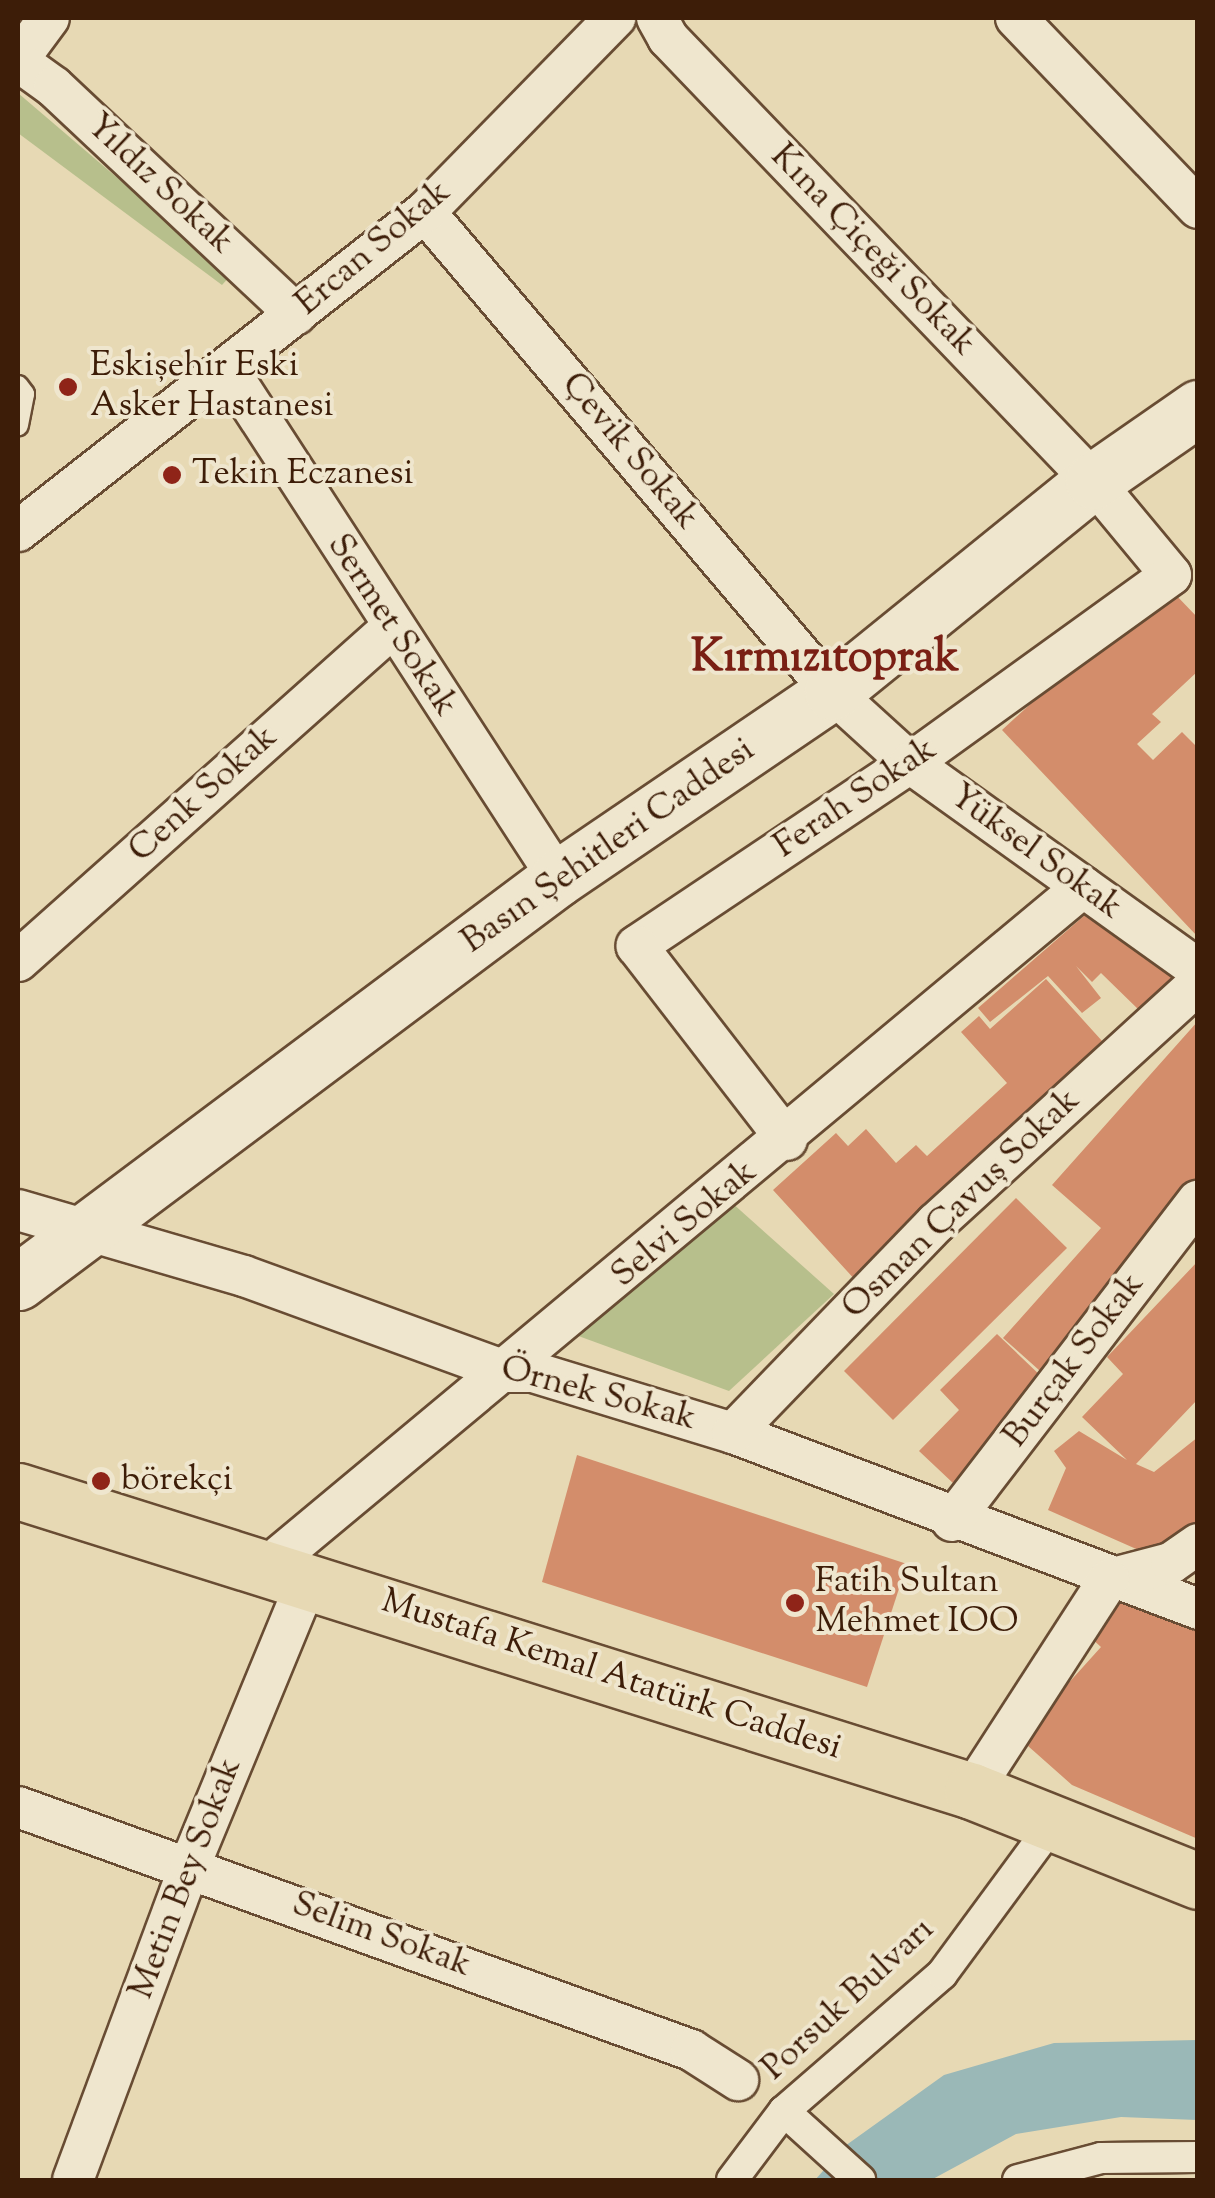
<!DOCTYPE html>
<meta charset="utf-8">
<style>
body{margin:0}
#map{position:relative;width:1215px;height:2198px;overflow:hidden;background:#e7d9b4;font-family:"Sorts Mill Goudy",serif}
div>[style]{position:absolute}
[style*='--x']{left:calc(var(--x)*1px);top:calc(var(--y)*1px);width:calc(var(--w)*1px);rotate:calc(var(--a)*1deg)}
.green>*{inset:0;background:#b7bf8c}
.water>*{inset:0;background:#9ab8b7}
.building>*{inset:0;background:#d38d6b}
.roads{filter:drop-shadow(2px 0 #684c33) drop-shadow(-2px 0 #684c33) drop-shadow(0 2px #684c33) drop-shadow(0 -2px #684c33)}
.service>*{height:20px;margin:-10px;padding:0 10px;transform-origin:10px;border-radius:10px;background:#efe6ce}
.pedestrian>*{height:30px;margin:-15px;padding:0 15px;transform-origin:15px;border-radius:15px;background:#efe6ce}
.minor>*{height:40px;margin:-20px;padding:0 20px;transform-origin:20px;border-radius:20px;background:#efe6ce}
.secondary>*{height:55px;margin:-27.5px;padding:0 27.5px;transform-origin:27.5px;border-radius:27.5px;background:#efe6ce}
.primary>*{height:55px;margin:-27.5px;padding:0 27.5px;transform-origin:27.5px;border-radius:27.5px;background:#e7d9b4}
.dots>*{width:28px;height:28px;translate:-50% -50%;box-sizing:border-box;border:5px solid #efe6ce;border-radius:50%}
span{translate:-50% -50%;white-space:nowrap;text-align:center;line-height:1.15;-webkit-text-stroke:8px #efe6ce;paint-order:stroke}
.street-label{font-size:35px;color:#3d1d08}
.poi-label{font-size:35px;color:#3d1d08}
.left{translate:0 -50%;text-align:left}
.district-label{font-size:45px;color:#7a1f14;font-weight:700}
.frame{position:absolute;inset:0;border:20px solid #3d1d08;pointer-events:none}
</style>
<div id="map">
<div class="green">
<div style="clip-path:polygon(18px 93px,231px 275px,222px 285px,18px 133px)"></div>
<div style="clip-path:polygon(722px 1194px,834px 1294px,729px 1391px,562px 1330px)"></div>
</div>
<div class="water">
<div style="clip-path:polygon(1197px 2040px,1197px 2120px,1121px 2117px,1016px 2134px,931px 2180px,815px 2180px,845px 2146px,944px 2075px,1054px 2043px)"></div>
</div>
<div class="building">
<div style="clip-path:polygon(1150px 568px,1198px 618px,1198px 671px,1152px 714px,1161px 722px,1137px 744px,1153px 760px,1182px 732px,1198px 748px,1198px 937px,1002px 730px,1038px 697px,1026px 685px)"></div>
<div style="clip-path:polygon(1116px 888px,1190px 963px,1141px 1012px,1101px 973px,1092px 982px,1076px 966px,1101px 998px,1082px 1013px,1048px 976px,990px 1022px,978px 1008px)"></div>
<div style="clip-path:polygon(1046px 979px,1122px 1063px,868px 1294px,773px 1190px,836px 1133px,848px 1146px,866px 1129px,896px 1163px,916px 1145px,927px 1156px,1007px 1083px,961px 1032px,979px 1016px,990px 1029px)"></div>
<div style="clip-path:polygon(1198px 1021px,1198px 1211px,1049px 1379px,1003px 1338px,1101px 1228px,1052px 1185px)"></div>
<div style="clip-path:polygon(1016px 1198px,1067px 1248px,893px 1420px,844px 1371px)"></div>
<div style="clip-path:polygon(1198px 1261px,1198px 1399px,1136px 1464px,1154px 1472px,1198px 1437px,1198px 1550px,1177px 1567px,1048px 1510px,1066px 1468px,1054px 1451px,1079px 1431px,1127px 1460px,1082px 1417px,1123px 1374px,1107px 1357px)"></div>
<div style="clip-path:polygon(997px 1334px,1066px 1400px,971px 1500px,919px 1451px,959px 1410px,940px 1390px)"></div>
<div style="clip-path:polygon(577px 1455px,907px 1564px,867px 1687px,542px 1582px)"></div>
<div style="clip-path:polygon(1146px 1575px,1198px 1599px,1198px 1839px,1072px 1785px,1019px 1738px,1101px 1647px,1090px 1637px)"></div>
</div>
<div class="roads">
<div class="service">
<div style="--x:18;--y:386;--w:10;--a:53"></div>
<div style="--x:24;--y:394;--w:32;--a:101"></div>
</div>
<div class="pedestrian">
<div style="--x:784;--y:2111;--w:103;--a:42.2"></div>
<div style="--x:732;--y:2180;--w:86;--a:-53"></div>
<div style="--x:784;--y:2111;--w:209;--a:-40.9"></div>
<div style="--x:942;--y:1974;--w:185;--a:-53.6"></div>
<div style="--x:1018;--y:2180;--w:86;--a:-14.8"></div>
<div style="--x:1101;--y:2158;--w:97;--a:-0.6"></div>
</div>
<div class="minor">
<div style="--x:657;--y:18;--w:23;--a:61"></div>
<div style="--x:668;--y:38;--w:614;--a:46.19"></div>
<div style="--x:1093;--y:481;--w:122;--a:50.3"></div>
<div style="--x:1171;--y:575;--w:322;--a:144.2"></div>
<div style="--x:910;--y:763;--w:329;--a:146.2"></div>
<div style="--x:637;--y:946;--w:245;--a:52.3"></div>
<div style="--x:1016;--y:18;--w:263;--a:46.2"></div>
<div style="--x:18;--y:60;--w:52;--a:-53.6"></div>
<div style="--x:18;--y:61;--w:44;--a:35.8"></div>
<div style="--x:54;--y:87;--w:332;--a:43.2"></div>
<div style="--x:425;--y:212;--w:629;--a:49.7"></div>
<div style="--x:832;--y:692;--w:105;--a:42.3"></div>
<div style="--x:910;--y:763;--w:354;--a:35.6"></div>
<div style="--x:229;--y:371;--w:604;--a:57.02"></div>
<div style="--x:18;--y:531;--w:517;--a:-38.09"></div>
<div style="--x:425;--y:212;--w:272;--a:-45.6"></div>
<div style="--x:18;--y:961;--w:499;--a:-41.7"></div>
<div style="--x:18;--y:1210;--w:235;--a:16.3"></div>
<div style="--x:244;--y:1276;--w:281;--a:20"></div>
<div style="--x:508;--y:1372;--w:25;--a:0"></div>
<div style="--x:533;--y:1372;--w:209;--a:17"></div>
<div style="--x:733;--y:1433;--w:497;--a:20.7"></div>
<div style="--x:733;--y:1433;--w:292;--a:-46"></div>
<div style="--x:936;--y:1223;--w:355;--a:-42.4"></div>
<div style="--x:952;--y:1521;--w:404;--a:-52.5"></div>
<div style="--x:281;--y:1555;--w:1044;--a:-39.79"></div>
<div style="--x:1109;--y:1579;--w:64;--a:-14.5"></div>
<div style="--x:1171;--y:1563;--w:33;--a:-35"></div>
<div style="--x:972;--y:1791;--w:252;--a:-57.1"></div>
<div style="--x:18;--y:1807;--w:716;--a:19.85"></div>
<div style="--x:691;--y:2050;--w:56;--a:32.6"></div>
<div style="--x:73;--y:2180;--w:336;--a:-69.6"></div>
<div style="--x:190;--y:1865;--w:309;--a:-67.6"></div>
</div>
<div class="secondary">
<div style="--x:18;--y:1282;--w:674;--a:-36.8"></div>
<div style="--x:558;--y:878;--w:331;--a:-34.2"></div>
<div style="--x:832;--y:692;--w:336;--a:-39"></div>
<div style="--x:1093;--y:481;--w:128;--a:-34.8"></div>
</div>
<div class="primary">
<div style="--x:18;--y:1491;--w:1000;--a:17.46"></div>
<div style="--x:972;--y:1791;--w:243;--a:21.7"></div>
</div>
</div>
<div class="dots">
<div style="left:68px;top:387px;background:#8f2418"></div>
<div style="left:172px;top:475px;background:#8f2418"></div>
<div style="left:101px;top:1481px;background:#8f2418"></div>
<div style="left:795px;top:1603px;background:#8f2418"></div>
</div>
<div class="street-label">
<span style="left:159px;top:185px;rotate:43deg">Yıldız Sokak</span>
<span style="left:374px;top:249px;rotate:-40deg">Ercan Sokak</span>
<span style="left:872px;top:251px;rotate:46deg">Kına Çiçeği Sokak</span>
<span style="left:629px;top:452px;rotate:50deg">Çevik Sokak</span>
<span style="left:391px;top:626px;rotate:57deg">Sermet Sokak</span>
<span style="left:204px;top:795px;rotate:-42deg">Cenk Sokak</span>
<span style="left:856px;top:799px;rotate:-34deg">Ferah Sokak</span>
<span style="left:609px;top:847px;rotate:-35deg">Basın Şehitleri Caddesi</span>
<span style="left:1035px;top:853px;rotate:36deg">Yüksel Sokak</span>
<span style="left:962px;top:1205px;rotate:-44deg">Osman Çavuş Sokak</span>
<span style="left:685px;top:1225px;rotate:-40deg">Selvi Sokak</span>
<span style="left:1075px;top:1361px;rotate:-53deg">Burçak Sokak</span>
<span style="left:598px;top:1395px;rotate:15deg">Örnek Sokak</span>
<span style="left:611px;top:1676px;rotate:18deg">Mustafa Kemal Atatürk Caddesi</span>
<span style="left:187px;top:1879px;rotate:-69deg">Metin Bey Sokak</span>
<span style="left:381px;top:1936px;rotate:20deg">Selim Sokak</span>
<span style="left:849px;top:2000px;rotate:-43deg">Porsuk Bulvarı</span>
</div>
<div class="poi-label">
<span class="left" style="left:90px;top:387px">Eskişehir Eski<br>Asker Hastanesi</span>
<span class="left" style="left:192px;top:475px">Tekin Eczanesi</span>
<span class="left" style="left:121px;top:1481px">börekçi</span>
<span class="left" style="left:815px;top:1603px">Fatih Sultan<br>Mehmet IOO</span>
</div>
<div class="district-label">
<span style="left:825px;top:660px">Kırmızıtoprak</span>
</div>
<div class="frame"></div>
</div>
